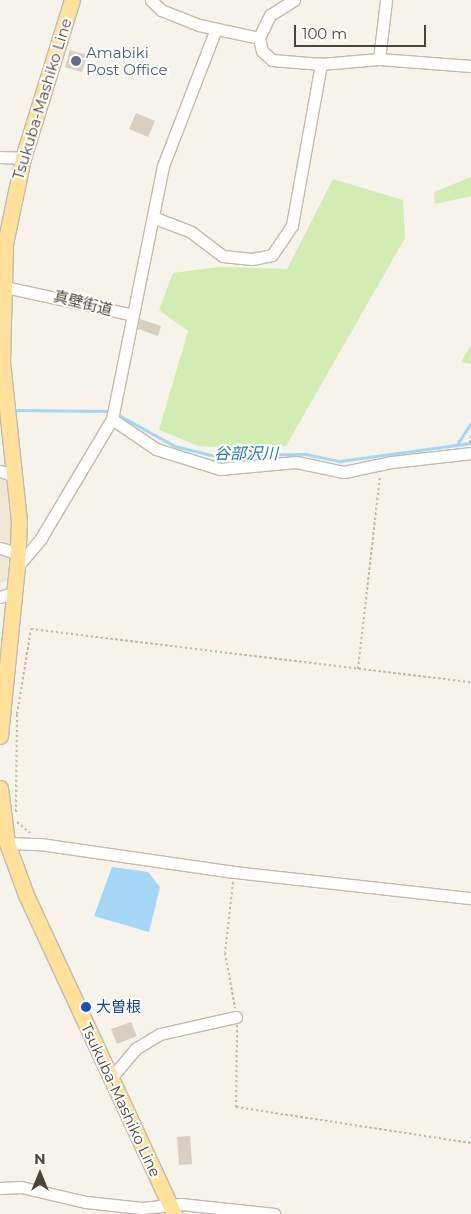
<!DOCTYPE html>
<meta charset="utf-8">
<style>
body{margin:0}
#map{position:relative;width:471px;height:1214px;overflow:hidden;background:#f6f3eb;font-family:Montserrat,"Noto Sans JP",sans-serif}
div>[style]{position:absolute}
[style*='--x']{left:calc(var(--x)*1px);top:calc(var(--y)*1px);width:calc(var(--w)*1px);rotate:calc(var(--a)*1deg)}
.education>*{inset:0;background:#f0e8d5}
.green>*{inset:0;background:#d3ecb3}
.water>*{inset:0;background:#a6d6f5}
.stream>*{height:2.5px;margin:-1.25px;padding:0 1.25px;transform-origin:1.25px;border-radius:1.25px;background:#a6d6f5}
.building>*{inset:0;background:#d9cfc0}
.path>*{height:2px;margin-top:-1px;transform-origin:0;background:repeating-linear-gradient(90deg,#c5b79d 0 2.5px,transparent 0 5px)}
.roads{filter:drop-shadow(1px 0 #c3bbad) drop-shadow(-1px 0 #c3bbad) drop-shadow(0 1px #c3bbad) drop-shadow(0 -1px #c3bbad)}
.minor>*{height:11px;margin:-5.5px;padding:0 5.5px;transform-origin:5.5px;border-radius:5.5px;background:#fff}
.major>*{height:15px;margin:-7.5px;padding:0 7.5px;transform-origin:7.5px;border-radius:7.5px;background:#ffe19c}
.dots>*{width:14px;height:14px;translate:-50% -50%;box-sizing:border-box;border:2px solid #fff;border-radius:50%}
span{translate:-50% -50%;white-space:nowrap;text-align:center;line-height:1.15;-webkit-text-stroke:4px #fff;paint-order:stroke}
.service-label{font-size:15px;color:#4e5e75}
.left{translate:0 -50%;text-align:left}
.street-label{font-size:15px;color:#4c4438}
.transit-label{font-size:15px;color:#164399}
.water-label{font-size:16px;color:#287cb6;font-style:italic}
.north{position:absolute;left:15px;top:1149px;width:50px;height:50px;-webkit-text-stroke:4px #fff;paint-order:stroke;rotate:0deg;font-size:14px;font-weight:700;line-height:20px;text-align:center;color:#4c4438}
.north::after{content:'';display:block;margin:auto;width:18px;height:22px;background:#4c4438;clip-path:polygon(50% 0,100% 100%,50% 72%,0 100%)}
.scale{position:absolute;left:294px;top:25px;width:132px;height:22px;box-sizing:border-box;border:2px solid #4c4438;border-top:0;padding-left:6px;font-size:15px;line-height:18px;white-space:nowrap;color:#4c4438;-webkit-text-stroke:4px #fff;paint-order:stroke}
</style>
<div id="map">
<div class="education">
<div style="clip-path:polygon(0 478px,10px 482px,13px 515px,7px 580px,0 584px)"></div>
</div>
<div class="green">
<div style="clip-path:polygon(471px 177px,471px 196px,435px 204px,434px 192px)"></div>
<div style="clip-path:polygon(333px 179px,403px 200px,405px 238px,286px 446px,247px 449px,199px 446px,159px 430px,188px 331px,159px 310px,173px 273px,218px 267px,287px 269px)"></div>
<div style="clip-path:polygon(471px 345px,471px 364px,461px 362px)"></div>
</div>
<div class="water">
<div style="clip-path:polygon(112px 867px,148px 872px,160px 887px,149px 932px,94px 916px)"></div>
</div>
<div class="stream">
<div style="--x:13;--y:410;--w:97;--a:0.6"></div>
<div style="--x:117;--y:414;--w:66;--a:28.9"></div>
<div style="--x:175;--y:446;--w:37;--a:14"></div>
<div style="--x:211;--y:455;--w:95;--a:-0.6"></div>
<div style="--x:306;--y:454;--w:35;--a:12"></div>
<div style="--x:340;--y:461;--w:132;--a:-7.8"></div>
<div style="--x:458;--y:443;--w:24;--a:-57"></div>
</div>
<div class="building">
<div style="clip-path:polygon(70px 50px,87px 55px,82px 72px,65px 67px)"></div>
<div style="clip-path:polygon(136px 113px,155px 121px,148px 137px,129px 129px)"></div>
<div style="clip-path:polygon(140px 319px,161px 326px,158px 336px,138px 329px)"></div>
<div style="clip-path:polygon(131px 1022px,137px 1036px,117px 1044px,111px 1029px)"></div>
<div style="clip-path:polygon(190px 1136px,192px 1164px,179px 1165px,177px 1137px)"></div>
</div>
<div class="path">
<div style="--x:470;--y:443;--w:10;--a:-84"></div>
<div style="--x:358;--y:669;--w:195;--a:-83.5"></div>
<div style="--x:16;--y:812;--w:98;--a:-89.4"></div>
<div style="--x:17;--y:714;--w:86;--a:-80.6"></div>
<div style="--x:31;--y:629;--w:443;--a:6.9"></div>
<div style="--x:17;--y:822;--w:17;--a:40"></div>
<div style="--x:233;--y:882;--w:71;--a:96.4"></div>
<div style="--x:225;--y:953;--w:56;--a:79.7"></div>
<div style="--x:237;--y:1025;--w:82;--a:90.7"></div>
<div style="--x:236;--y:1107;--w:238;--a:8.7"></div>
</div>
<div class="roads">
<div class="minor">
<div style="--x:151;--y:0;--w:14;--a:45"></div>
<div style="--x:161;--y:10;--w:41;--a:21.5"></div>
<div style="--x:199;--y:25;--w:61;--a:12.2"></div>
<div style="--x:294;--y:0;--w:28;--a:148"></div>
<div style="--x:270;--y:15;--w:25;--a:116"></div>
<div style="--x:259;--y:38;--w:13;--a:77"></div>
<div style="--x:262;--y:51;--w:13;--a:42"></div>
<div style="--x:272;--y:60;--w:49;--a:4.7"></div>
<div style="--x:321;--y:64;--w:58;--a:-4.9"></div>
<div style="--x:379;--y:59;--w:92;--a:4.4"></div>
<div style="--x:379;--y:59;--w:59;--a:-83.2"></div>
<div style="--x:0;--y:157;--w:23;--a:2"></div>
<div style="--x:155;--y:218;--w:39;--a:21"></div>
<div style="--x:191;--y:232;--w:40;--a:37"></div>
<div style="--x:223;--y:256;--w:29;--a:6"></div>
<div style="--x:252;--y:259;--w:20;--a:-11"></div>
<div style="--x:272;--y:255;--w:36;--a:-56"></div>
<div style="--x:292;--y:225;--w:164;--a:-79.8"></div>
<div style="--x:0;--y:286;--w:133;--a:12.2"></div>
<div style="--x:112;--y:419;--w:53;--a:34.3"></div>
<div style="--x:156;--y:449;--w:67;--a:17.4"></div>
<div style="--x:220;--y:469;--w:76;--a:-5.3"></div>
<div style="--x:296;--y:462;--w:49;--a:11.8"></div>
<div style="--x:344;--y:472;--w:49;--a:-11.8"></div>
<div style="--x:392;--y:462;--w:80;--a:-6.5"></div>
<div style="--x:0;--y:471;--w:16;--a:18"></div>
<div style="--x:0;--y:548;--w:19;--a:16"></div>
<div style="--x:17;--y:567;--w:38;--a:-50"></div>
<div style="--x:41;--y:538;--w:139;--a:-59.2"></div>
<div style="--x:112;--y:419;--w:258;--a:-78.6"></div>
<div style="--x:163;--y:166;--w:145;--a:-68.9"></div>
<div style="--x:0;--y:597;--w:16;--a:-18"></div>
<div style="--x:7;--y:843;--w:33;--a:2"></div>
<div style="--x:40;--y:844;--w:196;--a:8.2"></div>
<div style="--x:234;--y:872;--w:238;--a:6.3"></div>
<div style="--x:111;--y:1078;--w:38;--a:-50"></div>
<div style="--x:135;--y:1049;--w:29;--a:-31"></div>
<div style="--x:160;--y:1034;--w:78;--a:-12.6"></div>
<div style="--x:0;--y:1188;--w:21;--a:-3"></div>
<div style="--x:21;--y:1187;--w:67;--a:13"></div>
<div style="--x:86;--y:1202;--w:56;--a:6.1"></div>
<div style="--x:142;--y:1208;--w:39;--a:-6"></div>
<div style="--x:181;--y:1204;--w:94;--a:6.1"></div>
</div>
<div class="major">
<div style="--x:0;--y:736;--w:170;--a:-84.3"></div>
<div style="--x:17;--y:567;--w:46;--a:-87.5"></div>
<div style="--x:19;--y:521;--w:161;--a:-96.1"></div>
<div style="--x:2;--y:361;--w:117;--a:-88.5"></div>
<div style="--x:5;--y:244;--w:88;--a:-78.2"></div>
<div style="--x:23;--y:158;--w:165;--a:-72.8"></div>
<div style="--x:0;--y:788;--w:55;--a:82.7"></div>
<div style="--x:7;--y:843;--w:55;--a:69.9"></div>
<div style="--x:26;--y:895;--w:352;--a:65.1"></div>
</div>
</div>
<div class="dots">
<div style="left:76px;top:61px;background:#5c6f8a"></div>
<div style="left:86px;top:1007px;background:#1a4fb4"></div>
</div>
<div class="service-label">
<span class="left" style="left:86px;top:61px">Amabiki<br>Post Office</span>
</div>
<div class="street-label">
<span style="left:42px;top:99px;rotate:-73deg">Tsukuba-Mashiko Line</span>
<span style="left:83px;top:303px;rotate:14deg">真壁街道</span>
<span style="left:121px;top:1100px;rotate:65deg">Tsukuba-Mashiko Line</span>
</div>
<div class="transit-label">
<span class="left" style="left:96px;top:1007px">大曽根</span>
</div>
<div class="water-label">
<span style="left:246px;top:454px">谷部沢川</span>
</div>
<div class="north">N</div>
<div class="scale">100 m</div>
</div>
